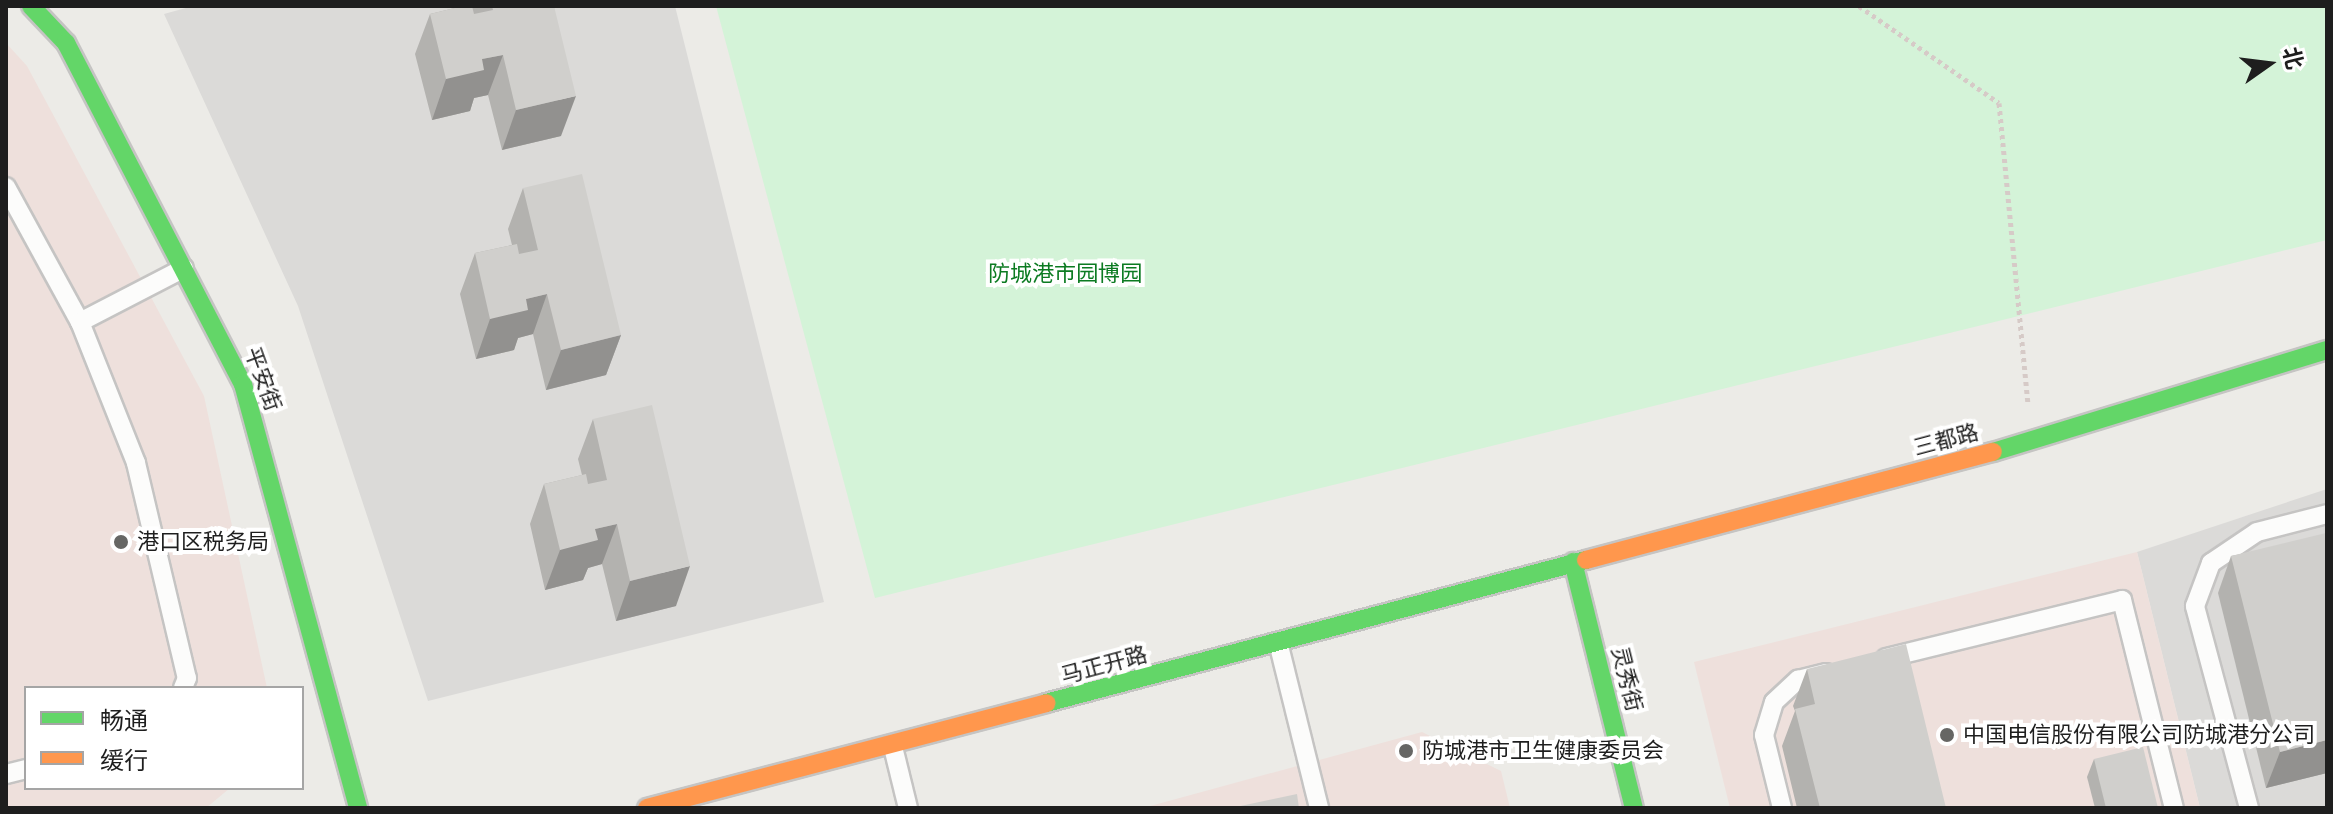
<!DOCTYPE html>
<meta charset="utf-8">
<style>
body{margin:0}
#map{position:relative;width:2333px;height:814px;overflow:hidden;background:#ecebe7;font-family:Rubik,"Noto Sans SC",sans-serif}
div>[style]{position:absolute}
[style*='--x']{left:calc(var(--x)*1px);top:calc(var(--y)*1px);width:calc(var(--w)*1px);rotate:calc(var(--a)*1deg)}
.residential>*{inset:0;background:#dbdad8}
.commercial>*{inset:0;background:#eee0dc}
.park>*{inset:0;background:#d4f3d8}
.path>*{height:5px;margin-top:-2.5px;transform-origin:0;background:repeating-linear-gradient(90deg,#d6cac7 0 4px,transparent 0 8px)}
.roads{filter:drop-shadow(2px 0 #c5c4c3) drop-shadow(-2px 0 #c5c4c3) drop-shadow(0 2px #c5c4c3) drop-shadow(0 -2px #c5c4c3)}
.lane>*{height:18px;margin:-9px;padding:0 9px;transform-origin:9px;border-radius:9px;background:#fcfcfb}
.fast>*{height:18px;margin:-9px;padding:0 9px;transform-origin:9px;border-radius:9px;background:#63d668}
.slow>*{height:18px;margin:-9px;padding:0 9px;transform-origin:9px;border-radius:9px;background:#ff974d}
.wall>*{inset:0;background:#b3b2af}
.shaded-wall>*{inset:0;background:#92918f}
.building>*{inset:0;background:#d0cfcc}
.dots>*{width:22px;height:22px;translate:-50% -50%;box-sizing:border-box;border:4px solid #fff;border-radius:50%}
span{translate:-50% -50%;white-space:nowrap;text-align:center;line-height:1.15;-webkit-text-stroke:8px #fff;paint-order:stroke}
.park-label{font-size:22px;color:#0c7b22}
.street-label{font-size:22px;color:#1e1e1e}
.poi-label{font-size:22px;color:#1e1e1e}
.left{translate:0 -50%;text-align:left}
.frame{position:absolute;inset:0;border:8px solid #1e1e1e;pointer-events:none}
.legend{position:absolute;left:24px;top:686px;width:280px;height:104px;box-sizing:border-box;background:#fff;border:2px solid #a5a5a5;margin:0;padding:10px 14px;list-style:none;font-size:24px;color:#1e1e1e}
.legend li{display:flex;align-items:center;gap:16px;height:40px}
.legend b{width:40px;border:2px solid #a5a5a5}
.north{position:absolute;left:2229px;top:24px;width:80px;height:80px;-webkit-text-stroke:6px #fff;paint-order:stroke;rotate:76deg;font-size:22px;font-weight:700;line-height:32px;text-align:center;color:#1e1e1e}
.north::after{content:'';display:block;margin:auto;width:28px;height:36px;background:#1e1e1e;clip-path:polygon(50% 0,100% 100%,50% 72%,0 100%)}
</style>
<div id="map">
<div class="residential">
<div style="clip-path:polygon(193px 6px,675px 6px,824px 602px,428px 701px,298px 306px,164px 14px)"></div>
<div style="clip-path:polygon(2327px 489px,2327px 808px,2200px 808px,2137px 552px)"></div>
</div>
<div class="commercial">
<div style="clip-path:polygon(6px 43px,27px 66px,204px 396px,267px 688px,26px 688px,26px 788px,230px 788px,206px 808px,6px 808px)"></div>
<div style="clip-path:polygon(2137px 552px,2200px 808px,1730px 808px,1694px 662px)"></div>
<div style="clip-path:polygon(1422px 732px,1501px 771px,1510px 808px,1143px 808px)"></div>
</div>
<div class="park">
<div style="clip-path:polygon(716px 6px,2327px 6px,2327px 240px,875px 598px)"></div>
</div>
<div class="path">
<div style="--x:1859;--y:6;--w:170;--a:34.7"></div>
<div style="--x:1999;--y:103;--w:300;--a:84.5"></div>
</div>
<div class="roads">
<div class="lane">
<div style="--x:6;--y:187;--w:154;--a:61.3"></div>
<div style="--x:80;--y:322;--w:152;--a:68.3"></div>
<div style="--x:136;--y:463;--w:221;--a:76.7"></div>
<div style="--x:187;--y:678;--w:11;--a:112"></div>
<div style="--x:80;--y:322;--w:117;--a:-27.4"></div>
<div style="--x:1278;--y:642;--w:171;--a:76.1"></div>
<div style="--x:1886;--y:658;--w:243;--a:-13.8"></div>
<div style="--x:2122;--y:600;--w:214;--a:76"></div>
<div style="--x:893;--y:747;--w:63;--a:76.2"></div>
<div style="--x:6;--y:774;--w:21;--a:-14"></div>
<div style="--x:1782;--y:808;--w:75;--a:-103.9"></div>
<div style="--x:1764;--y:735;--w:34;--a:-73"></div>
<div style="--x:1774;--y:702;--w:33;--a:-43"></div>
<div style="--x:1798;--y:680;--w:29;--a:-14"></div>
<div style="--x:2249;--y:808;--w:209;--a:-105"></div>
<div style="--x:2195;--y:606;--w:46;--a:-69.6"></div>
<div style="--x:2211;--y:563;--w:55;--a:-34"></div>
<div style="--x:2257;--y:532;--w:72;--a:-14.4"></div>
</div>
<div class="fast">
<div style="--x:31;--y:6;--w:51;--a:46.6"></div>
<div style="--x:66;--y:43;--w:384;--a:62.6"></div>
<div style="--x:243;--y:384;--w:439;--a:74.8"></div>
<div style="--x:1993;--y:452;--w:349;--a:-17"></div>
<div style="--x:1573;--y:562;--w:253;--a:76.1"></div>
<div style="--x:1046;--y:703;--w:559;--a:-14.83"></div>
</div>
<div class="slow">
<div style="--x:1586;--y:560;--w:421;--a:-14.9"></div>
<div style="--x:647;--y:808;--w:413;--a:-14.7"></div>
</div>
</div>
<div class="wall">
<div style="clip-path:polygon(463px 6px,554px 6px,561px 136px,502px 150px,488px 95px,474px 98px,470px 111px,432px 120px,415px 54px,430px 14px)"></div>
<div style="clip-path:polygon(523px 188px,621px 335px,606px 375px,546px 390px,533px 334px,518px 338px,514px 350px,476px 359px,460px 294px,475px 253px,512px 245px,508px 229px)"></div>
<div style="clip-path:polygon(593px 419px,676px 606px,616px 621px,602px 564px,588px 568px,583px 580px,545px 590px,530px 524px,544px 484px,582px 475px,578px 459px)"></div>
<div style="clip-path:polygon(2327px 537px,2327px 773px,2266px 788px,2218px 593px,2231px 556px)"></div>
<div style="clip-path:polygon(1807px 669px,1946px 808px,1797px 808px,1782px 746px,1795px 711px,1793px 706px)"></div>
<div style="clip-path:polygon(2094px 759px,2158px 808px,2095px 808px,2087px 777px)"></div>
</div>
<div class="shaded-wall">
<div style="clip-path:polygon(503px 55px,488px 95px,474px 98px,470px 111px,432px 120px,446px 79px,482px 59px)"></div>
<div style="clip-path:polygon(576px 96px,561px 136px,502px 150px,516px 110px)"></div>
<div style="clip-path:polygon(547px 294px,533px 334px,518px 338px,514px 350px,476px 359px,490px 319px,526px 299px)"></div>
<div style="clip-path:polygon(621px 335px,606px 375px,546px 390px,561px 350px)"></div>
<div style="clip-path:polygon(617px 524px,602px 564px,588px 568px,583px 580px,545px 590px,560px 550px,595px 529px)"></div>
<div style="clip-path:polygon(690px 566px,676px 606px,616px 621px,630px 581px)"></div>
<div style="clip-path:polygon(2327px 740px,2327px 773px,2266px 788px,2280px 752px)"></div>
</div>
<div class="building">
<div style="clip-path:polygon(463px 6px,472px 6px,474px 14px,493px 10px,492px 6px,554px 6px,576px 96px,516px 110px,503px 55px,482px 59px,484px 70px,446px 79px,430px 14px)"></div>
<div style="clip-path:polygon(582px 174px,621px 335px,561px 350px,547px 294px,526px 299px,528px 310px,490px 319px,475px 253px,517px 244px,519px 254px,538px 250px,523px 188px)"></div>
<div style="clip-path:polygon(652px 405px,690px 566px,630px 581px,617px 524px,595px 529px,598px 540px,560px 550px,544px 484px,586px 474px,588px 484px,607px 480px,593px 419px)"></div>
<div style="clip-path:polygon(2326px 533px,2327px 740px,2280px 752px,2231px 556px)"></div>
<div style="clip-path:polygon(1906px 644px,1946px 808px,1820px 808px,1795px 709px,1815px 704px,1807px 669px)"></div>
<div style="clip-path:polygon(2143px 747px,2158px 808px,2106px 808px,2094px 759px)"></div>
<div style="clip-path:polygon(1297px 794px,1299px 808px,1231px 808px)"></div>
</div>
<div class="dots">
<div style="left:121px;top:542px;background:#666664"></div>
<div style="left:1947px;top:735px;background:#666664"></div>
<div style="left:1406px;top:751px;background:#666664"></div>
</div>
<div class="park-label">
<span style="left:1065px;top:274px">防城港市园博园</span>
</div>
<div class="street-label">
<span style="left:263px;top:379px;rotate:70deg">平安街</span>
<span style="left:1946px;top:440px;rotate:-15deg">三都路</span>
<span style="left:1104px;top:665px;rotate:-15deg">马正开路</span>
<span style="left:1627px;top:679px;rotate:76deg">灵秀街</span>
</div>
<div class="poi-label">
<span class="left" style="left:137px;top:542px">港口区税务局</span>
<span class="left" style="left:1963px;top:735px">中国电信股份有限公司防城港分公司</span>
<span class="left" style="left:1422px;top:751px">防城港市卫生健康委员会</span>
</div>
<div class="frame"></div>
<ul class="legend">
<li><b style="height:10px;background:#63d668"></b>畅通</li>
<li><b style="height:10px;background:#ff974d"></b>缓行</li>
</ul>
<div class="north">北</div>
</div>
